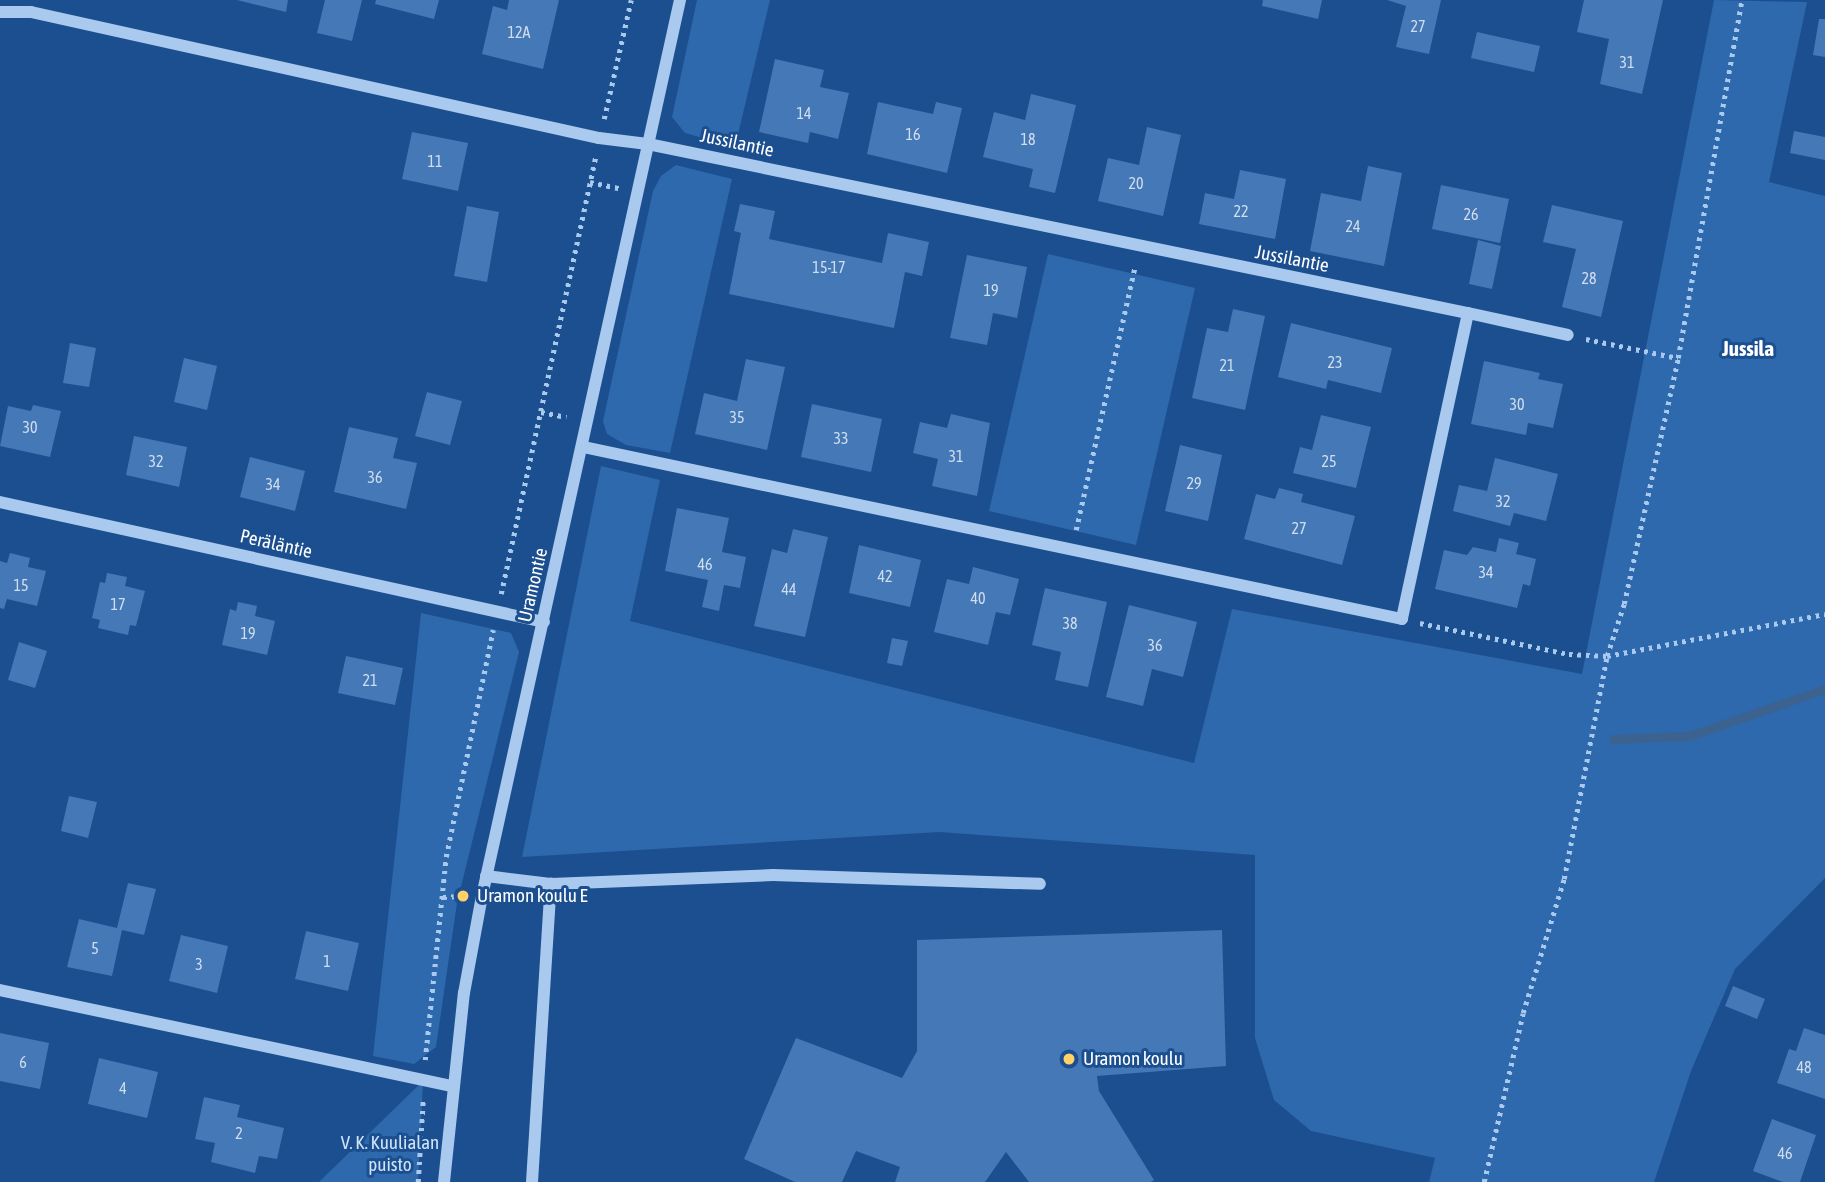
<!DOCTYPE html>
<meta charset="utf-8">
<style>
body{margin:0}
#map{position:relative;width:1825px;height:1182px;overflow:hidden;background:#1b4f8f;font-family:"Asap Condensed",sans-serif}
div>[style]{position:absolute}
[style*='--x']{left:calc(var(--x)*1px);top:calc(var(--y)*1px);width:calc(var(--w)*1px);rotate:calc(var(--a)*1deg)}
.green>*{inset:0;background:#2e69ad}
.stream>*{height:9px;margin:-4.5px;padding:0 4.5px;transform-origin:4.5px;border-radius:4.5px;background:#3c6290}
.building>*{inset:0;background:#4478b7}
.path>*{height:4.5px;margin-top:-2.25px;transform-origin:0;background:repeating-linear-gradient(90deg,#a9c9ee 0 3.5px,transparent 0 8.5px)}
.minor>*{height:12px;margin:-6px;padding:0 6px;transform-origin:6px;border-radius:6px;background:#a9c9ee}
.dots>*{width:19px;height:19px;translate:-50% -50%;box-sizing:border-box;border:4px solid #1b4f8f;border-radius:50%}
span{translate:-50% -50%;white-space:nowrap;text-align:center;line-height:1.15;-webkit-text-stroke:6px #1b4f8f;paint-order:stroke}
.number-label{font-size:16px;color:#d0dded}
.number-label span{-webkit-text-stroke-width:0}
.street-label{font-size:19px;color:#fff}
.poi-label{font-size:19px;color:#fff}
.left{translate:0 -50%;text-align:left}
.park-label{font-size:19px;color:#cfe3fa}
.neighbourhood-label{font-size:21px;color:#fff;font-weight:700}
</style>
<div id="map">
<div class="green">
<div style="clip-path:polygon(697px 0,770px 0,735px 147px,685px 133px,672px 117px)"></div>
<div style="clip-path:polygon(1714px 0,1807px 2px,1769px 182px,1825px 196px,1825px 878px,1735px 969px,1691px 1071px,1654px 1182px,1429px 1182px,1435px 1158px,1311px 1131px,1274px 1100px,1255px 1038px,1255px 855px,939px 832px,522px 857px,601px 466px,660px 480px,630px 621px,1194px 763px,1232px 609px,1582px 674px)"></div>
<div style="clip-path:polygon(676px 165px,732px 179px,670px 453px,626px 445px,607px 434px,603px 421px,653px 191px,661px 176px)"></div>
<div style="clip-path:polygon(1048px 254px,1195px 288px,1136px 545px,989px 511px)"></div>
<div style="clip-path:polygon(421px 613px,511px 633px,519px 652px,457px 903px,436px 1047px,414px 1064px,373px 1056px)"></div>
<div style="clip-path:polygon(423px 1081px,418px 1182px,319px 1182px)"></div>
</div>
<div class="stream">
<div style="--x:1613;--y:739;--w:76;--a:-2.3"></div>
<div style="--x:1689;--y:736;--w:144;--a:-19.1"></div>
</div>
<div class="building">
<div style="clip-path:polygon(237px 0,288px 0,286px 12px)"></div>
<div style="clip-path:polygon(325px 0,362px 0,352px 41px,317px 33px)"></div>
<div style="clip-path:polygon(376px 0,439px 0,434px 19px,375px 4px)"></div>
<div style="clip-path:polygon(509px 0,559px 0,543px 69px,482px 54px,493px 6px,507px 10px)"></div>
<div style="clip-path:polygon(1263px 0,1322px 0,1318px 19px,1262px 6px)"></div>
<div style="clip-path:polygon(1441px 0,1429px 54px,1396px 47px,1406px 6px,1387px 0)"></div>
<div style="clip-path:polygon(1584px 0,1663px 0,1642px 94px,1600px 84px,1609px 39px,1577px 32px)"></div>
<div style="clip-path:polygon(1819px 19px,1825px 19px,1825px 57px,1813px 55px)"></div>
<div style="clip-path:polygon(1477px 32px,1540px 46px,1534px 72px,1471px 58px)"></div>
<div style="clip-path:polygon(775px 59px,824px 70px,820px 87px,849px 93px,838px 139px,810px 132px,808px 143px,759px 132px)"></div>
<div style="clip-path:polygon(1031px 94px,1076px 105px,1055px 193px,1029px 187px,1033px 169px,983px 157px,994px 112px,1025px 120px)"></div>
<div style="clip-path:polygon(878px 102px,933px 114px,936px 102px,962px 108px,947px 173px,867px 154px)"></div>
<div style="clip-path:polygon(1147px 127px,1181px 135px,1163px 216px,1098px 201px,1108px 158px,1139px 165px)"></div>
<div style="clip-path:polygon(1794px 131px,1825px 137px,1825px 160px,1790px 153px)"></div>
<div style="clip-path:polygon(412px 132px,468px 143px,458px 191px,402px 179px)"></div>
<div style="clip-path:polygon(1368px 166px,1402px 173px,1384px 266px,1310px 251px,1321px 193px,1361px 201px)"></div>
<div style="clip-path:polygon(1240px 170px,1286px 179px,1275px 239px,1199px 224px,1205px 193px,1234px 199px)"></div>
<div style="clip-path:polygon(1441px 185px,1509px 199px,1500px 243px,1432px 229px)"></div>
<div style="clip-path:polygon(740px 204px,775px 211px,769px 239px,882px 263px,888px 233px,929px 242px,922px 276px,905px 272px,894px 328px,729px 294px,741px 233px,734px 231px)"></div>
<div style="clip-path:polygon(1552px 205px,1623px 221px,1601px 317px,1562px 307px,1576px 249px,1543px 242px)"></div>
<div style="clip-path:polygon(467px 206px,499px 212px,487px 282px,454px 276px)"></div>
<div style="clip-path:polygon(1478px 240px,1501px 246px,1492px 289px,1469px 284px)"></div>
<div style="clip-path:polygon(967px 255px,1027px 267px,1017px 318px,993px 313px,987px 345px,950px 338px)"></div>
<div style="clip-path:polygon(1233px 309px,1265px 316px,1245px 410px,1192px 398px,1207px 328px,1228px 332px)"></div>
<div style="clip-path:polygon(1291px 323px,1392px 348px,1381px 393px,1328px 380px,1326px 389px,1278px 377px)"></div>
<div style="clip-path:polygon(70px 343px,96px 348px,89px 387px,63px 383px)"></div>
<div style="clip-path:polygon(184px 358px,217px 366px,207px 410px,174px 402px)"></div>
<div style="clip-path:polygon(746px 359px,785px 367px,767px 450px,695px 434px,704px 393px,737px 401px)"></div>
<div style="clip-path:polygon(1484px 361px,1540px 373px,1538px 379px,1563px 384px,1553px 428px,1528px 423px,1526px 435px,1471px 424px)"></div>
<div style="clip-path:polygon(427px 392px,462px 401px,450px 445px,415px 436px)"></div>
<div style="clip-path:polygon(812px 404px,882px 419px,871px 472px,801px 457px)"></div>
<div style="clip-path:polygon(33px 405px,61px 411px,50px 457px,0 446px,8px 406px,31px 411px)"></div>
<div style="clip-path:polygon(951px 414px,990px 423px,977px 496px,932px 486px,938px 459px,913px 453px,920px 422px,947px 428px)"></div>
<div style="clip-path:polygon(1321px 415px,1371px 427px,1356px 488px,1293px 473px,1300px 447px,1312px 450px)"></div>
<div style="clip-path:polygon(349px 427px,398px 438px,393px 458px,417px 463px,406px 509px,334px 492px)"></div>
<div style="clip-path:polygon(134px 436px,187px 447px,179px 487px,126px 475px)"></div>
<div style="clip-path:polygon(1180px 445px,1222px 455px,1208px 521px,1165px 511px)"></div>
<div style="clip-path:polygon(250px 457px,305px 471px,295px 511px,240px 497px)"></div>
<div style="clip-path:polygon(1495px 458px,1558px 474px,1546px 521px,1514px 513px,1510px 526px,1453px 511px,1459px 485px,1487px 491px)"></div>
<div style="clip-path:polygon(1279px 488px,1303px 494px,1301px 502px,1355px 516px,1342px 565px,1244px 539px,1256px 494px,1275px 499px)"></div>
<div style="clip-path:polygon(677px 508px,729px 518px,722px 552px,746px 557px,740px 588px,724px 585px,719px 611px,702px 607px,708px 580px,665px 571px)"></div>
<div style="clip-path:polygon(793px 529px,828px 537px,805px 637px,754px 626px,772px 549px,787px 553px)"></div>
<div style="clip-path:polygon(1499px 538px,1519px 543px,1516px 554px,1536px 559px,1530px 586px,1523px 584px,1517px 608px,1435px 589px,1444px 550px,1467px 555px,1473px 547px,1496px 552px)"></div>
<div style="clip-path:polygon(859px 545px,921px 560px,910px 607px,849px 593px)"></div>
<div style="clip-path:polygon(10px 553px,30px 558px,28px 567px,46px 571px,37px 606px,7px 599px,4px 609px,0 608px,0 561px,7px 563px)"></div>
<div style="clip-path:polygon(973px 567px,1019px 579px,1010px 615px,996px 612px,988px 645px,934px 632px,947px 579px,969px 584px)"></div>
<div style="clip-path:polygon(107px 573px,127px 577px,125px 586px,145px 591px,136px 626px,130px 625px,128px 635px,98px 628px,100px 620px,92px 618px,100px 582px,105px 583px)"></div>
<div style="clip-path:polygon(1045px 588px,1107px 602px,1088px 687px,1055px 680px,1061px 652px,1032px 645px)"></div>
<div style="clip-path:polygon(238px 602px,257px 606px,255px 616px,275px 621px,267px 655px,222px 645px,230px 609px,236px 611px)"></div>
<div style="clip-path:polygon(1129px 605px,1197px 622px,1183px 677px,1152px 669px,1143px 706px,1106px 697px)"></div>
<div style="clip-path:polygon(892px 638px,908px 641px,902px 666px,887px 663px)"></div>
<div style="clip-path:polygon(19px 642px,47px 651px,35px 688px,8px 680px)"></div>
<div style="clip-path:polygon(346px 656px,403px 668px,395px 705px,338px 693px)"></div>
<div style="clip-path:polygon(69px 796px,97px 802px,88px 838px,61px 831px)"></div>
<div style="clip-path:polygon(128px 883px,156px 889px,144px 935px,122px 930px,112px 976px,67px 967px,79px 919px,117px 928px)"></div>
<div style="clip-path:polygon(1222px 930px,1226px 1066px,1097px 1076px,1099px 1091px,1154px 1180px,1151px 1182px,1029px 1182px,1006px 1152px,985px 1182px,895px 1182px,900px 1167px,856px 1151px,842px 1182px,795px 1182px,744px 1159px,796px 1038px,902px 1078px,917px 1051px,917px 940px)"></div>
<div style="clip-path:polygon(306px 931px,359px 943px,348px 991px,295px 979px)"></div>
<div style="clip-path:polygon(181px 935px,228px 946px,217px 993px,169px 981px)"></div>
<div style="clip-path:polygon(1733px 986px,1765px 999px,1757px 1019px,1725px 1006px)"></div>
<div style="clip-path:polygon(1804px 1028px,1825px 1035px,1825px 1099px,1777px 1083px,1789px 1049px,1796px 1051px)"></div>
<div style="clip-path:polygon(0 1033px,49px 1043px,40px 1089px,0 1081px)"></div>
<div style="clip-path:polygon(99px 1058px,158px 1072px,147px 1118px,88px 1104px)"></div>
<div style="clip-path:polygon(204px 1097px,240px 1105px,237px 1117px,284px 1128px,277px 1159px,259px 1156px,255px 1173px,211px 1162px,215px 1143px,195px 1139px)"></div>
<div style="clip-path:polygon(1772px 1119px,1816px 1135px,1800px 1182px,1783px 1182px,1753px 1171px)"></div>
</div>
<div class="path">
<div style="--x:604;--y:119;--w:122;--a:-77.2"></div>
<div style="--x:590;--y:182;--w:30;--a:12"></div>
<div style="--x:1586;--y:339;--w:94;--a:11.7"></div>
<div style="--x:541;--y:412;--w:26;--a:11"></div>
<div style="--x:1076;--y:530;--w:271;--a:-77.4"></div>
<div style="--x:501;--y:594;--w:446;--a:-77.8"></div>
<div style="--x:1420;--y:623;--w:152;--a:11.8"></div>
<div style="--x:1569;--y:654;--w:38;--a:3"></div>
<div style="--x:1607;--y:656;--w:222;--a:-10.9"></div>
<div style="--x:443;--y:897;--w:17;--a:-3"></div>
<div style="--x:425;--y:1060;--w:204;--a:-84.1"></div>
<div style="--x:446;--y:857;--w:232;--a:-78.3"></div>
<div style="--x:418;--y:1182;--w:82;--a:-86.5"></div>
<div style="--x:1484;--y:1182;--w:173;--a:-77"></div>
<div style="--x:1523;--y:1013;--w:140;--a:-73"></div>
<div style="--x:1564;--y:879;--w:227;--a:-79.1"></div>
<div style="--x:1607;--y:656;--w:55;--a:-71.9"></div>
<div style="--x:1624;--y:604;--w:252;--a:-77.6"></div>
<div style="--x:1678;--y:358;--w:364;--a:-79.9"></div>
</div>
<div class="minor">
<div style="--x:0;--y:12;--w:31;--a:0"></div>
<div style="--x:31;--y:12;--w:582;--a:12.51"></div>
<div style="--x:599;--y:138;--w:49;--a:7"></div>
<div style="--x:648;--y:144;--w:837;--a:11.65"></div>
<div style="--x:1468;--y:313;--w:313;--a:102.2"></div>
<div style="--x:1402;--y:619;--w:837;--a:-168.14"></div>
<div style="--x:1468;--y:313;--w:102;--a:12.4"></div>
<div style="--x:0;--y:502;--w:557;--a:12.44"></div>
<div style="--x:486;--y:876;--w:65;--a:7"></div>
<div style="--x:551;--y:884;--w:222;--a:-2.3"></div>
<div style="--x:773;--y:875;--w:267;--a:1.9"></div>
<div style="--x:0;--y:990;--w:462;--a:12"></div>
<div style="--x:444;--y:1182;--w:190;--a:-84"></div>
<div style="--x:464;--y:993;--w:99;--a:-79.5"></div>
<div style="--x:482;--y:896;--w:918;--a:-77.54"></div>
<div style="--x:532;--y:1182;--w:299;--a:-86.4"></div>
</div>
<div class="dots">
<div style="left:463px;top:896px;background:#ffd166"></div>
<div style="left:1069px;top:1059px;background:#ffd166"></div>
</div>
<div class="number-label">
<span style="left:1418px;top:26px">27</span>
<span style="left:519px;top:32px">12A</span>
<span style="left:1627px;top:62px">31</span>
<span style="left:804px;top:113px">14</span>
<span style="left:913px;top:134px">16</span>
<span style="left:1028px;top:139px">18</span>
<span style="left:435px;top:161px">11</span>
<span style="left:1136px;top:183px">20</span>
<span style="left:1241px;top:211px">22</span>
<span style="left:1471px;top:214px">26</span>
<span style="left:1353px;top:226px">24</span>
<span style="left:829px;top:267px">15-17</span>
<span style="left:1589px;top:278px">28</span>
<span style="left:991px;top:290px">19</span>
<span style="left:1335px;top:362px">23</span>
<span style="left:1227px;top:365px">21</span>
<span style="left:1517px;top:404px">30</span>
<span style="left:737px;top:417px">35</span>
<span style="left:30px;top:427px">30</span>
<span style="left:841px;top:438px">33</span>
<span style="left:956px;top:456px">31</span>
<span style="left:156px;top:461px">32</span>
<span style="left:1329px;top:461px">25</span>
<span style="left:375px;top:477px">36</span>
<span style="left:1194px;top:483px">29</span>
<span style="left:273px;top:484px">34</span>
<span style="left:1503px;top:501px">32</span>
<span style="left:1299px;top:528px">27</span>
<span style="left:705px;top:564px">46</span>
<span style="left:1486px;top:572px">34</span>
<span style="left:885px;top:576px">42</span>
<span style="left:21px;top:585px">15</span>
<span style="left:789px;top:589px">44</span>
<span style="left:978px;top:598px">40</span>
<span style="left:118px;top:604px">17</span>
<span style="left:1070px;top:623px">38</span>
<span style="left:248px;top:633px">19</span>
<span style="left:1155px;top:645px">36</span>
<span style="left:370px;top:680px">21</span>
<span style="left:95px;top:948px">5</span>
<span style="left:327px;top:961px">1</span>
<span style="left:199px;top:964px">3</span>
<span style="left:23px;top:1062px">6</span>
<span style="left:1804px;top:1067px">48</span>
<span style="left:123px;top:1088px">4</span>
<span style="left:239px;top:1133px">2</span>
<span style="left:1785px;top:1153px">46</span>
</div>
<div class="street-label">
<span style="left:737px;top:143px;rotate:12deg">Jussilantie</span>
<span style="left:1292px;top:259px;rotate:11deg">Jussilantie</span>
<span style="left:276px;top:544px;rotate:13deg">Peräläntie</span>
<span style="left:533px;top:585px;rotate:-77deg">Uramontie</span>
</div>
<div class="poi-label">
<span class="left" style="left:477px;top:896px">Uramon koulu E</span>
<span class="left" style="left:1083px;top:1059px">Uramon koulu</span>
</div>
<div class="park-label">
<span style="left:390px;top:1154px">V. K. Kuulialan<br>puisto</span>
</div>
<div class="neighbourhood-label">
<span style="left:1748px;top:348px">Jussila</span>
</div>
</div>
